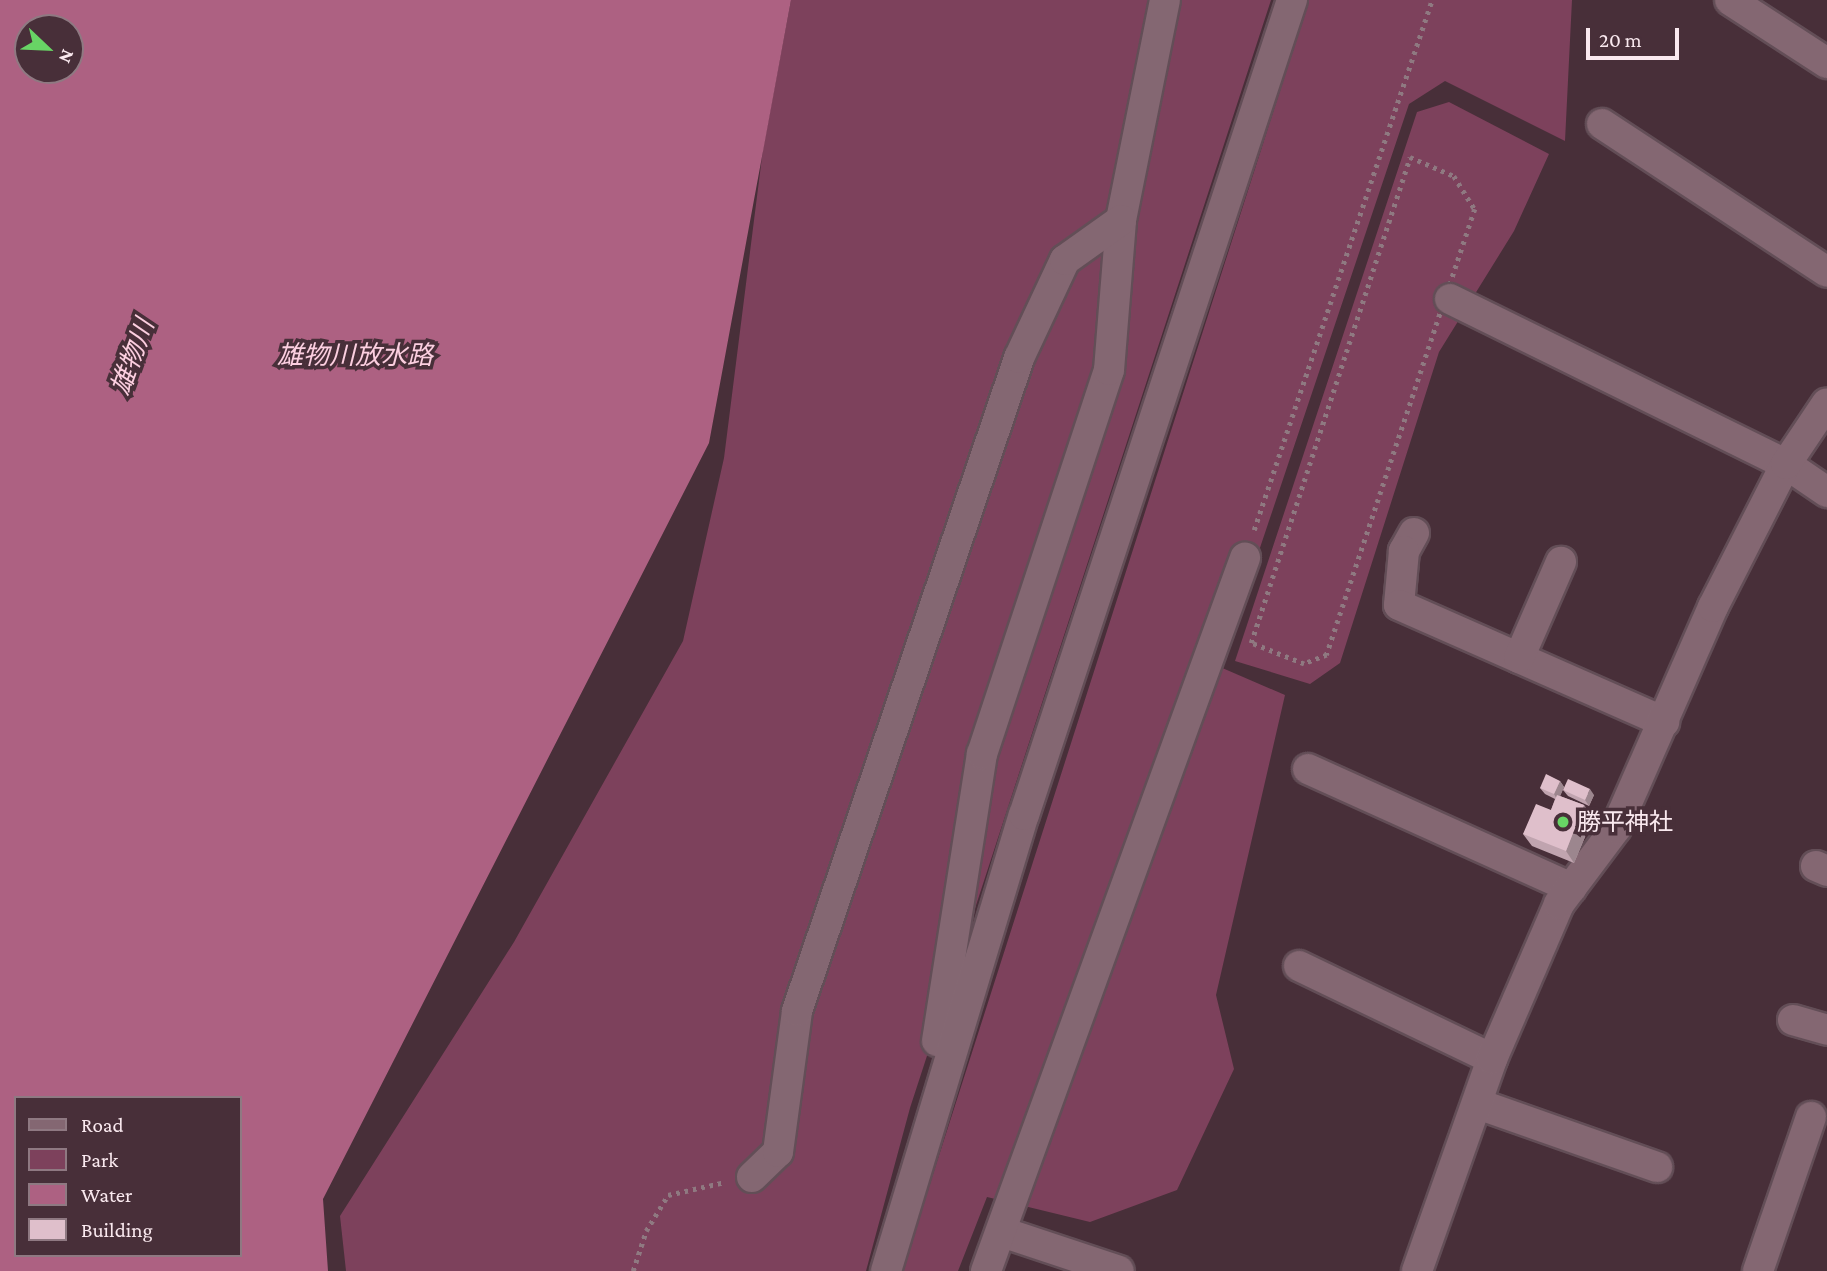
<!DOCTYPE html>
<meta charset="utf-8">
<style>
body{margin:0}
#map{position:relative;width:1827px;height:1271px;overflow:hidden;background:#482f39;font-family:"Crimson Pro","Noto Sans JP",serif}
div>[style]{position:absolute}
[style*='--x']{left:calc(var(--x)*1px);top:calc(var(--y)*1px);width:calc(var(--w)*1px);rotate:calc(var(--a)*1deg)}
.green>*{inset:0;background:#7d415c}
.water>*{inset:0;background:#ad6182}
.path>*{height:4.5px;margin-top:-2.25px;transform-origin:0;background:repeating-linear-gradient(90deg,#8f7981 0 3.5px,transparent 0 8.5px)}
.roads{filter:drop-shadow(2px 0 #634e57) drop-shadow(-2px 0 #634e57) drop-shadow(0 2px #634e57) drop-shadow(0 -2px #634e57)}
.street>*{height:30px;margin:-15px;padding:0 15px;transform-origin:15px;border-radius:15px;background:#846772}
.wall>*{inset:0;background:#c0a4af}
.shaded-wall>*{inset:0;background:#9c868e}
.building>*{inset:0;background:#dfbfcb}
.dots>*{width:19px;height:19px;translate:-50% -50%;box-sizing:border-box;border:4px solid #482f39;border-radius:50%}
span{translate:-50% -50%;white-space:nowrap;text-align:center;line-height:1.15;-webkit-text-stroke:7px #482f39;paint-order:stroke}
.poi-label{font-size:24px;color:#fae9ef}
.left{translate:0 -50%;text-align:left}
.water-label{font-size:26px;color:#fccfe0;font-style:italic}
.legend{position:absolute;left:14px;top:1096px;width:228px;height:161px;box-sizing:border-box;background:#482f39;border:2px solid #8f7982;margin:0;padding:9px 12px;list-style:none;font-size:21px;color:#fae9ef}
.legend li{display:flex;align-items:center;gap:14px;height:35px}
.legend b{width:35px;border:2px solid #8f7982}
.north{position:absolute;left:14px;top:14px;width:70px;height:70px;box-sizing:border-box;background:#482f39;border:2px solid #8f7982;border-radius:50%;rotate:113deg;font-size:19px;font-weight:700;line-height:28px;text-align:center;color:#fae9ef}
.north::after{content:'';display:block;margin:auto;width:24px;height:32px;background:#68d465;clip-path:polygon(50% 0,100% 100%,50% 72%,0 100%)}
.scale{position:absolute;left:1586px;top:28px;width:93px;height:32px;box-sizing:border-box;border:4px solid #fae9ef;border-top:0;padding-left:9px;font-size:21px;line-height:24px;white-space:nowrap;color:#fae9ef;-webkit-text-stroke:5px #482f39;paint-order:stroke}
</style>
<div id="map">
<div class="green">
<div style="clip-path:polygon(791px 0,1271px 0,910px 1108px,866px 1271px,346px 1271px,340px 1216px,514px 942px,683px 641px,724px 458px,763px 149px)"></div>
<div style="clip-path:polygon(1309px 0,1572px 0,1565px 141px,1445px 81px,1409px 104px,1220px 667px,1285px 695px,1216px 995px,1234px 1069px,1177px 1190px,1090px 1222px,987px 1197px,958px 1271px,902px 1271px)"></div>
<div style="clip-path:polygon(1449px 102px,1549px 154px,1514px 231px,1439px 352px,1340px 663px,1310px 684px,1235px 661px,1417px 112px)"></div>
</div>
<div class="water">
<div style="clip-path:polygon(evenodd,0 0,791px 0,709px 443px,323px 1199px,328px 1271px,0 1271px,0 0,28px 28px,70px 28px,70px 70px,28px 70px,28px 28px,0 0,16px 1098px,240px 1098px,240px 1255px,16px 1255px,16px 1098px)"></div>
</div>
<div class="path">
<div style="--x:1410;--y:157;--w:48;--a:23.4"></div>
<div style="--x:1454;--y:176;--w:39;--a:58"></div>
<div style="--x:1475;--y:209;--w:470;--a:108.4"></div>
<div style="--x:1327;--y:655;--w:25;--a:159"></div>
<div style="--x:1304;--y:664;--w:57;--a:-158.4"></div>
<div style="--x:1251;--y:643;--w:511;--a:-71.88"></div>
<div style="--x:1254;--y:530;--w:559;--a:-71.44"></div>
<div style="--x:633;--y:1271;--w:42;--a:-72"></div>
<div style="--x:646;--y:1231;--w:42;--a:-58.6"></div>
<div style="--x:668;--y:1195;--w:58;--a:-12.8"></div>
</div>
<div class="roads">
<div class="street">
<div style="--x:1730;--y:0;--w:116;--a:33"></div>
<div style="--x:1602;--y:124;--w:269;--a:33.3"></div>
<div style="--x:1450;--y:299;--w:374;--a:26.2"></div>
<div style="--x:1786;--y:464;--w:50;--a:34.3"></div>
<div style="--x:1414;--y:533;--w:21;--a:119"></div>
<div style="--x:1404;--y:551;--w:54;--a:95.3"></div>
<div style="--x:1399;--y:605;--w:290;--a:23.8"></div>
<div style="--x:1519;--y:658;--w:105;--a:-66.4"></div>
<div style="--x:1308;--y:769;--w:289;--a:24.3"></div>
<div style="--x:1816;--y:866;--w:12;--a:24"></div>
<div style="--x:1299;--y:966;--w:214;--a:25.7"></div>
<div style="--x:1793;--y:1020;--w:35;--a:16"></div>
<div style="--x:937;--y:1041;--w:291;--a:-81.1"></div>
<div style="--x:982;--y:754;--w:404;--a:-71.7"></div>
<div style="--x:1109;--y:370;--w:150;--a:-85.4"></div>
<div style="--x:1121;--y:220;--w:224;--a:-78.7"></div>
<div style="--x:1478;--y:1104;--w:190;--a:19.4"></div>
<div style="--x:752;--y:1177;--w:36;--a:-44"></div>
<div style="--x:778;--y:1152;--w:142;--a:-82.3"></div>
<div style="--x:797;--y:1011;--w:690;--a:-71.22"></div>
<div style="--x:1019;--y:358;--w:108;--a:-64.9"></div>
<div style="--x:1065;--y:260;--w:69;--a:-35.5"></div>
<div style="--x:1002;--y:1232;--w:123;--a:18.4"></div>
<div style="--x:886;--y:1271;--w:476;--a:-73.2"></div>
<div style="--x:1024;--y:815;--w:858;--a:-71.8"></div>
<div style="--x:986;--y:1271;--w:759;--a:-70.04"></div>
<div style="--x:1417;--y:1271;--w:225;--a:-70.5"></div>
<div style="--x:1492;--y:1059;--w:169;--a:-66.6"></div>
<div style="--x:1559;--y:904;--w:95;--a:-53.1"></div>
<div style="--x:1616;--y:828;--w:241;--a:-66.3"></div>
<div style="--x:1713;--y:607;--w:161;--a:-63"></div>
<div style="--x:1786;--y:464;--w:73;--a:-56.1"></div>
<div style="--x:1758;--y:1271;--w:163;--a:-71"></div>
</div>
</div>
<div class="wall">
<div style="clip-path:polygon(1560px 781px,1564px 787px,1560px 796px,1584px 805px,1593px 818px,1574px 863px,1532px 846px,1523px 834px,1551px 810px,1555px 799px,1545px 794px,1540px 788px)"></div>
<div style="clip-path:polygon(1563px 790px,1594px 795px,1589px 806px,1568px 796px)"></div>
</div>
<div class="shaded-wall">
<div style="clip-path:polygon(1560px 781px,1564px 787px,1558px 801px,1554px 794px)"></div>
<div style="clip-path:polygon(1590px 789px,1594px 795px,1589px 806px,1585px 800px)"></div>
<div style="clip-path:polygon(1584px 805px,1593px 818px,1574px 863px,1566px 851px)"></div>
</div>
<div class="building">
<div style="clip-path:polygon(1546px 774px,1560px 781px,1554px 794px,1540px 788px)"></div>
<div style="clip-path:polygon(1568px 779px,1590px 789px,1585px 800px,1563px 790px)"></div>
<div style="clip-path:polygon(1557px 795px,1584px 805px,1566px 851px,1523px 834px,1536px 804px,1551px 810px)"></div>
</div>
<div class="dots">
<div style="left:1563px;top:822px;background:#68d465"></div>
</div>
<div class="poi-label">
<span class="left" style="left:1577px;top:822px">勝平神社</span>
</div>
<div class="water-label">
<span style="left:355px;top:356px">雄物川放水路</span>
<span style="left:133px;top:357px;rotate:-70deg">雄物川</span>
</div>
<ul class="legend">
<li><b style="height:9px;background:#846772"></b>Road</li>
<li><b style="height:19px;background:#7d415c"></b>Park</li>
<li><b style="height:19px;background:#ad6182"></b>Water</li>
<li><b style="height:19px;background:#dfbfcb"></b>Building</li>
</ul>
<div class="north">N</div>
<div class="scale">20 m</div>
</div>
